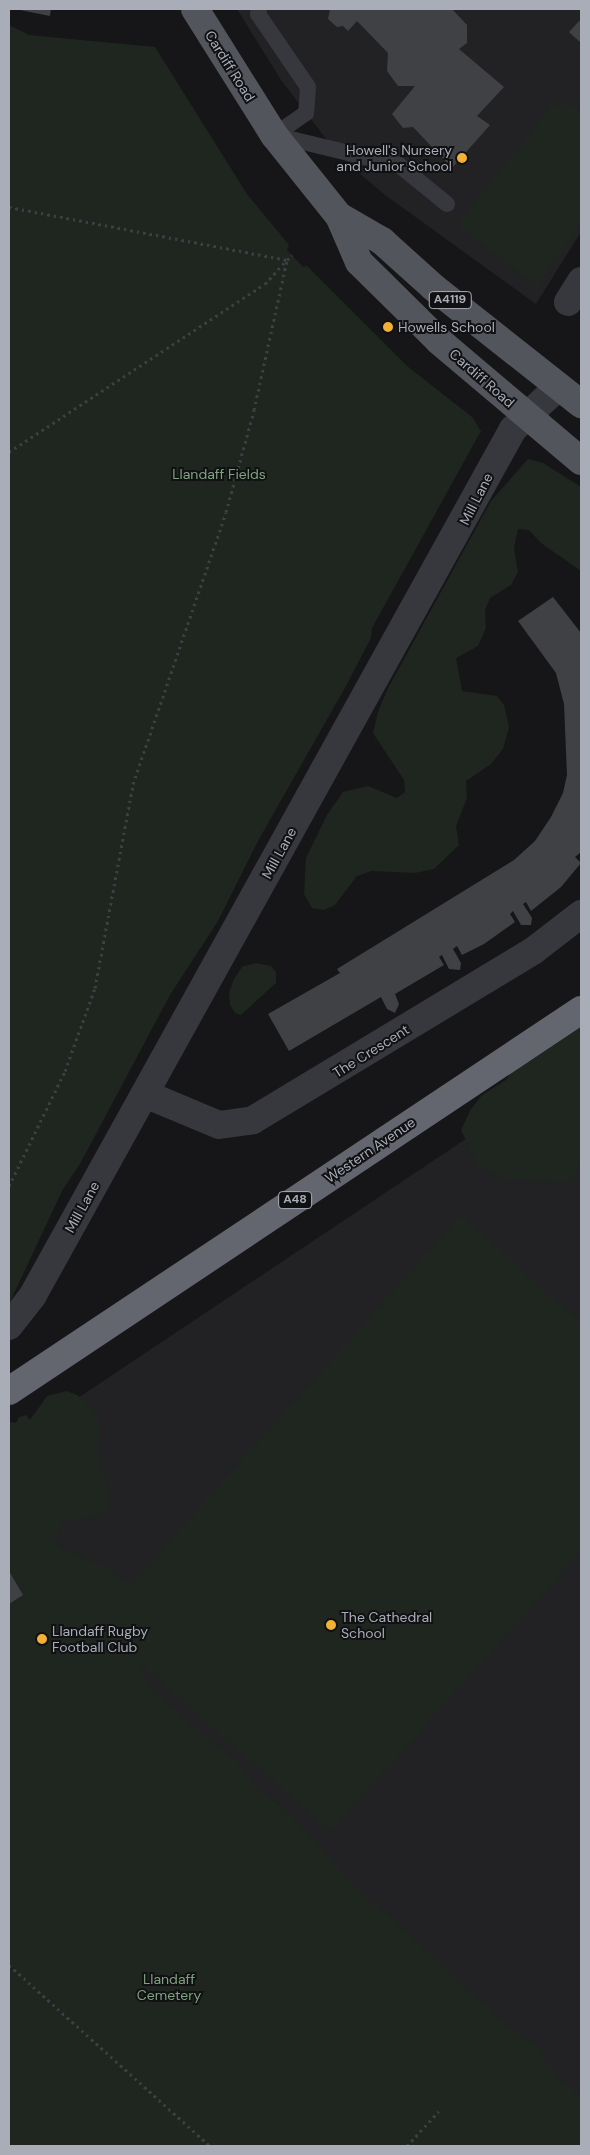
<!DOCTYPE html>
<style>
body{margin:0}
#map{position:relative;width:590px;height:2155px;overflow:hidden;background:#161618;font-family:"DM Sans",sans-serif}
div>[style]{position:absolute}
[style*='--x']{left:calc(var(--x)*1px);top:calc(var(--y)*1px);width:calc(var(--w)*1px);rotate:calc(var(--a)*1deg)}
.built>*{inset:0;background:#222225}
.green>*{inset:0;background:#1e261f}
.building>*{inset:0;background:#404145}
.path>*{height:3px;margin-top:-1.5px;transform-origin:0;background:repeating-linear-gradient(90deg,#3d3f44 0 2.5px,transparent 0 6.5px)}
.lane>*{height:16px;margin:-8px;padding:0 8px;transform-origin:8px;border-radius:8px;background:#37383d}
.street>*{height:28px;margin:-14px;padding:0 14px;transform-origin:14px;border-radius:14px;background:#37383d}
.primary>*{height:28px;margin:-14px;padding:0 14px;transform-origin:14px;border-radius:14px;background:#53555c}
.highway>*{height:28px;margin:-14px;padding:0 14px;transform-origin:14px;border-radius:14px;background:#63666e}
.dots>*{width:14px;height:14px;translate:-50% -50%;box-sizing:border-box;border:2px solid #111113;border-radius:50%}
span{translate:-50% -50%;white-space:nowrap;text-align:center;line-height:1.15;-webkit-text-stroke:4px #111113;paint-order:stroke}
.shield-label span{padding:1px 4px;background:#111113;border:1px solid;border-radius:4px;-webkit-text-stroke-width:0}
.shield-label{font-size:12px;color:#a8adb8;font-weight:700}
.street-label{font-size:14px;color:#a8adb8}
.poi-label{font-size:14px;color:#a8adb8}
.right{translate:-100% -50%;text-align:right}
.left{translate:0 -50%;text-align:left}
.park-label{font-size:14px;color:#7fa381}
.frame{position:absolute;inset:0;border:10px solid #a8adb8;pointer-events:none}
</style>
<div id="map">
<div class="built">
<div style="clip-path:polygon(237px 9px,581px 9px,581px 232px,536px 304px,385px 195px,353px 168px,333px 148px,281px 80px)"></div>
<div style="clip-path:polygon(581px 1062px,581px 2146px,153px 1727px,9px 1523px,9px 1444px)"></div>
</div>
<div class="green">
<div style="clip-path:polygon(9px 25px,29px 35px,155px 47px,247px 194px,289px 245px,287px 250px,303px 267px,307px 266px,407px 366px,472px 417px,481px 431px,372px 628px,371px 638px,346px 686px,258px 841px,218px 921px,170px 995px,80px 1164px,63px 1189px,9px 1304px)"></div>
<div style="clip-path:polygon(573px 104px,581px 113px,581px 222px,537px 287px,457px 225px,551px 106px)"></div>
<div style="clip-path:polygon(528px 459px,543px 463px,581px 487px,581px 571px,541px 543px,529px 530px,518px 529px,514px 548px,518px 572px,511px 585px,490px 598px,485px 610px,486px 628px,478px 646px,456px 658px,462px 691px,497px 696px,504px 705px,509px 727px,503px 749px,491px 764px,466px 781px,467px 798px,456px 826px,459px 845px,434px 869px,415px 873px,371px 871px,357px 876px,335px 905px,324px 910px,312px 908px,304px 894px,306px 858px,327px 815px,343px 792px,368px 786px,397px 798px,405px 792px,404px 780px,373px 733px,378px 712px,387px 690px,491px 501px)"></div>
<div style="clip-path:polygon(256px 963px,271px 966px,276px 972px,276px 983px,241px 1015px,235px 1013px,230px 1005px,229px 993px,234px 979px,242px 967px)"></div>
<div style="clip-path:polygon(581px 1005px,581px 1156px,576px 1175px,567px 1183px,502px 1179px,477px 1164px,461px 1130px,471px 1109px,482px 1095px,506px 1080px,519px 1060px)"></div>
<div style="clip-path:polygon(461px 1215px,581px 1323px,581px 1552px,330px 1832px,141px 1664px,141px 1671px,153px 1690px,200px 1733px,234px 1758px,259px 1789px,285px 1810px,353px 1883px,503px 2022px,537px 2047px,556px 2075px,581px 2095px,581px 2146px,9px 2146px,9px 1422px,16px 1423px,19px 1417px,26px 1415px,30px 1420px,47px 1396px,67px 1391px,77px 1395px,92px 1410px,99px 1420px,98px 1458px,110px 1496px,107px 1511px,94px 1517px,64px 1521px,56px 1536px,58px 1546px,112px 1570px,130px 1585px)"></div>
</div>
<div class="building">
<div style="clip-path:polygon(15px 9px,51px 9px,50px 16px)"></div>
<div style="clip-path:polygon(330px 9px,452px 9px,467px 25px,467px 43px,459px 49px,504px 87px,477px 116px,490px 125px,452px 168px,413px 127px,403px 128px,392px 114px,415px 86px,398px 86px,387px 71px,388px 53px,357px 21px,348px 31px,343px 26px,337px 27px,328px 19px)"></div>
<div style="clip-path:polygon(581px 19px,581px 43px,569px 32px)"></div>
<div style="clip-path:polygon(553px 597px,581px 633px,581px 852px,575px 857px,581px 863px,561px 887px,531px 911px,526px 902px,523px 904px,532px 918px,531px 925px,521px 925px,513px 911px,510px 914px,515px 922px,484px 944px,462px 955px,457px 946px,453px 949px,461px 963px,460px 970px,449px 969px,442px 955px,439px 957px,444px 965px,395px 994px,399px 1004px,395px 1013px,387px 1009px,381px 997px,289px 1051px,268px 1014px,340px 973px,337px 969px,514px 860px,535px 841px,551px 817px,563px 793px,567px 775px,564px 704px,556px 673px,518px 621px)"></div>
<div style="clip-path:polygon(9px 1571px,23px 1595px,9px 1604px)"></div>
</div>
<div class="path">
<div style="--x:9;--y:207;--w:283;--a:10.8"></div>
<div style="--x:287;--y:260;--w:7;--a:-45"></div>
<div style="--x:9;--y:452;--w:306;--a:-33.3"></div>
<div style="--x:265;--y:284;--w:31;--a:-48"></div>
<div style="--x:9;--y:1186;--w:128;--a:-64"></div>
<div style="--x:65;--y:1071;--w:88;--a:-70.1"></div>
<div style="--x:95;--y:988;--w:208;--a:-79.4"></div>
<div style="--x:133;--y:784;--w:287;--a:-71.1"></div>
<div style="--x:226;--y:512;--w:106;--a:-74.6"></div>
<div style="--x:254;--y:410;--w:154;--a:-77.6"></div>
<div style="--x:9;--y:1965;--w:270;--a:42"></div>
<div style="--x:407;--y:2146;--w:47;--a:-47.6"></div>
</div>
<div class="lane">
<div style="--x:259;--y:9;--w:5;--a:101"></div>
<div style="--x:258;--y:14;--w:88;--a:55.6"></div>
<div style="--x:308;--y:87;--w:26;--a:94"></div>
<div style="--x:306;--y:113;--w:39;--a:145"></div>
<div style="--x:274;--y:135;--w:129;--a:13.5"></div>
<div style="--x:399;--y:165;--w:62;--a:39.1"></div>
</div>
<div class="street">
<div style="--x:568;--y:302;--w:25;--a:-58"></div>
<div style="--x:145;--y:1094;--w:80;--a:22.7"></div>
<div style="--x:219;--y:1125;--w:34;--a:-8"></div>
<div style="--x:253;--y:1120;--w:327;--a:-31.1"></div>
<div style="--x:533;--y:951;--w:61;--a:-37.6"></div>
<div style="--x:9;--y:1326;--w:39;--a:-52"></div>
<div style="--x:33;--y:1295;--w:990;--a:-61"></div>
<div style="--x:513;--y:429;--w:62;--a:-43"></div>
</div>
<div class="primary">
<div style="--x:195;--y:9;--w:149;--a:57.9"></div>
<div style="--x:274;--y:135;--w:104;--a:51.3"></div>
<div style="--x:339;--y:216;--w:50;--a:66.5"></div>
<div style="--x:359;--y:262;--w:112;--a:44.6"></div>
<div style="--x:439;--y:341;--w:186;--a:40.2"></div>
<div style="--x:339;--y:216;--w:50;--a:30.2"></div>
<div style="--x:382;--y:241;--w:69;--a:42"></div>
<div style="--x:433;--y:287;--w:189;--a:38.3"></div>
</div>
<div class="highway">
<div style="--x:9;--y:1391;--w:687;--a:-33.67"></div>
</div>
<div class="dots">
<div style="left:462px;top:158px;background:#f2b134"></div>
<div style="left:388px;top:327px;background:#f2b134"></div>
<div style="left:331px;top:1625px;background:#f2b134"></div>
<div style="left:42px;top:1639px;background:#f2b134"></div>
</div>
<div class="shield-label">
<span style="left:450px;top:300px">A4119</span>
<span style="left:295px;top:1200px">A48</span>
</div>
<div class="street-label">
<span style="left:230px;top:66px;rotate:58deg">Cardiff Road</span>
<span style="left:482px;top:378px;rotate:41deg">Cardiff Road</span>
<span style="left:476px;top:499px;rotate:-63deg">Mill Lane</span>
<span style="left:279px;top:853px;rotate:-61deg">Mill Lane</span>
<span style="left:371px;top:1051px;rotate:-32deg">The Crescent</span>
<span style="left:370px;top:1150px;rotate:-34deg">Western Avenue</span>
<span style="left:82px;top:1207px;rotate:-61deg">Mill Lane</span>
</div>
<div class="poi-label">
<span class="right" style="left:452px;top:158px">Howell's Nursery<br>and Junior School</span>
<span class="left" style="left:398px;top:327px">Howells School</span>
<span class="left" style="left:341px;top:1625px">The Cathedral<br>School</span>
<span class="left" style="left:52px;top:1639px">Llandaff Rugby<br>Football Club</span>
</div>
<div class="park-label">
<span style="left:219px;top:474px">Llandaff Fields</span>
<span style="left:169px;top:1987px">Llandaff<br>Cemetery</span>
</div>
<div class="frame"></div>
</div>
